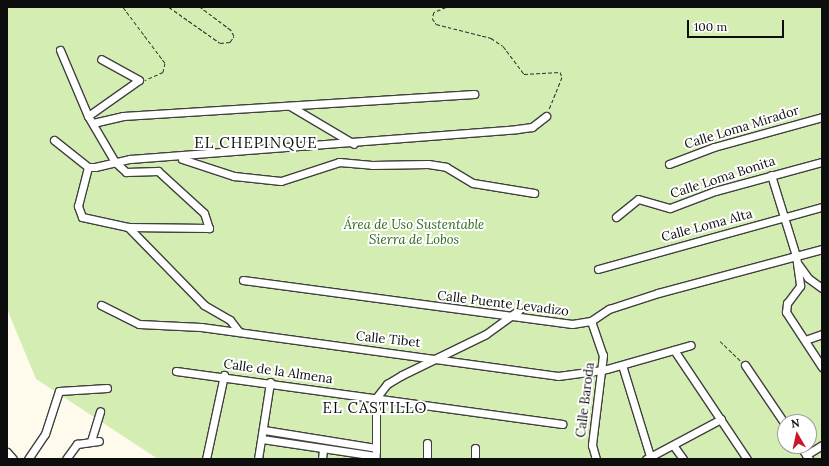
<!DOCTYPE html>
<meta charset="utf-8">
<style>
body{margin:0}
#map{position:relative;width:829px;height:466px;overflow:hidden;background:#fffbec;font-family:Lora,serif}
div>[style]{position:absolute}
[style*='--x']{left:calc(var(--x)*1px);top:calc(var(--y)*1px);width:calc(var(--w)*1px);rotate:calc(var(--a)*1deg)}
.green>*{inset:0;background:#d3edb2}
.path>*{height:1px;margin-top:-0.5px;transform-origin:0;background:repeating-linear-gradient(90deg,#2f2f2f 0 4px,transparent 0 6px)}
.roads{filter:drop-shadow(1px 0 #404040) drop-shadow(-1px 0 #404040) drop-shadow(0 1px #404040) drop-shadow(0 -1px #404040)}
.minor>*{height:7px;margin:-3.5px;padding:0 3.5px;transform-origin:3.5px;border-radius:3.5px;background:#fff}
span{translate:-50% -50%;white-space:nowrap;text-align:center;line-height:1.15;-webkit-text-stroke:4px #fff;paint-order:stroke}
.street-label{font-size:13px;color:#0d0d0d}
.park-label{font-size:13px;color:#2b6a17;font-style:italic}
.quarter-label{font-size:15px;color:#0d0d0d;letter-spacing:1px}
.frame{position:absolute;inset:0;border:8px solid #0d0d0d;pointer-events:none}
.north{position:absolute;left:777px;top:414px;width:40px;height:40px;box-sizing:border-box;background:#fff;border:1px solid #9e9e9e;border-radius:50%;rotate:351deg;font-size:11px;font-weight:700;line-height:16px;text-align:center;color:#0d0d0d}
.north::after{content:'';display:block;margin:auto;width:14px;height:18px;background:#c91827;clip-path:polygon(50% 0,100% 100%,50% 72%,0 100%)}
.scale{position:absolute;left:687px;top:20px;width:97px;height:18px;box-sizing:border-box;border:2px solid #0d0d0d;border-top:0;padding-left:5px;font-size:12px;line-height:14px;white-space:nowrap;color:#0d0d0d;-webkit-text-stroke:3px #fff;paint-order:stroke}
</style>
<div id="map">
<div class="green">
<div style="clip-path:polygon(evenodd,7px 7px,822px 7px,822px 459px,158px 459px,36px 379px,7px 309px,7px 7px,785px 422px,809px 422px,809px 446px,785px 446px,785px 422px)"></div>
</div>
<div class="path">
<div style="--x:123;--y:7;--w:70;--a:53.1"></div>
<div style="--x:165;--y:63;--w:9;--a:103"></div>
<div style="--x:163;--y:72;--w:20;--a:156"></div>
<div style="--x:169;--y:7;--w:62;--a:35.2"></div>
<div style="--x:220;--y:43;--w:10;--a:-6"></div>
<div style="--x:230;--y:42;--w:7;--a:-56"></div>
<div style="--x:234;--y:36;--w:7;--a:-117"></div>
<div style="--x:231;--y:30;--w:39;--a:-143"></div>
<div style="--x:446;--y:7;--w:13;--a:157"></div>
<div style="--x:434;--y:12;--w:6;--a:108"></div>
<div style="--x:432;--y:18;--w:7;--a:56"></div>
<div style="--x:436;--y:24;--w:57;--a:14.3"></div>
<div style="--x:491;--y:38;--w:14;--a:34"></div>
<div style="--x:503;--y:46;--w:35;--a:53"></div>
<div style="--x:524;--y:74;--w:36;--a:-3"></div>
<div style="--x:560;--y:72;--w:5;--a:68"></div>
<div style="--x:562;--y:77;--w:35;--a:112"></div>
<div style="--x:720;--y:341;--w:28;--a:44"></div>
</div>
<div class="roads">
<div class="minor">
<div style="--x:60;--y:50;--w:72;--a:67"></div>
<div style="--x:88;--y:116;--w:53;--a:59.6"></div>
<div style="--x:115;--y:162;--w:15;--a:42"></div>
<div style="--x:126;--y:172;--w:32;--a:-2"></div>
<div style="--x:158;--y:171;--w:62;--a:42.4"></div>
<div style="--x:204;--y:213;--w:16;--a:72"></div>
<div style="--x:209;--y:228;--w:81;--a:-179.3"></div>
<div style="--x:128;--y:227;--w:47;--a:-167.7"></div>
<div style="--x:82;--y:217;--w:12;--a:-110"></div>
<div style="--x:78;--y:206;--w:40;--a:-75.6"></div>
<div style="--x:290;--y:106;--w:74;--a:30.7"></div>
<div style="--x:88;--y:116;--w:62;--a:-35.2"></div>
<div style="--x:139;--y:80;--w:43;--a:-151.1"></div>
<div style="--x:93;--y:123;--w:31;--a:-13"></div>
<div style="--x:123;--y:116;--w:352;--a:-3.6"></div>
<div style="--x:54;--y:140;--w:43;--a:38.5"></div>
<div style="--x:88;--y:167;--w:7;--a:0"></div>
<div style="--x:95;--y:167;--w:36;--a:-13"></div>
<div style="--x:130;--y:159;--w:388;--a:-4.4"></div>
<div style="--x:517;--y:129;--w:15;--a:-8"></div>
<div style="--x:532;--y:127;--w:18;--a:-38"></div>
<div style="--x:182;--y:159;--w:55;--a:18.1"></div>
<div style="--x:234;--y:176;--w:47;--a:6.1"></div>
<div style="--x:281;--y:181;--w:61;--a:-18.1"></div>
<div style="--x:339;--y:162;--w:33;--a:5"></div>
<div style="--x:372;--y:165;--w:56;--a:-1"></div>
<div style="--x:428;--y:164;--w:18;--a:9"></div>
<div style="--x:446;--y:167;--w:31;--a:31"></div>
<div style="--x:473;--y:183;--w:62;--a:9.3"></div>
<div style="--x:669;--y:164;--w:48;--a:-20.7"></div>
<div style="--x:714;--y:147;--w:112;--a:-15.5"></div>
<div style="--x:771;--y:175;--w:85;--a:72.8"></div>
<div style="--x:796;--y:256;--w:30;--a:82"></div>
<div style="--x:800;--y:286;--w:21;--a:127"></div>
<div style="--x:787;--y:303;--w:9;--a:96"></div>
<div style="--x:786;--y:312;--w:66;--a:56.8"></div>
<div style="--x:616;--y:217;--w:28;--a:-39"></div>
<div style="--x:638;--y:199;--w:33;--a:16"></div>
<div style="--x:670;--y:208;--w:48;--a:-20.7"></div>
<div style="--x:715;--y:191;--w:111;--a:-15.2"></div>
<div style="--x:128;--y:227;--w:109;--a:45.7"></div>
<div style="--x:204;--y:305;--w:30;--a:30"></div>
<div style="--x:230;--y:320;--w:15;--a:53"></div>
<div style="--x:798;--y:264;--w:17;--a:54"></div>
<div style="--x:808;--y:278;--w:17;--a:36"></div>
<div style="--x:598;--y:269;--w:232;--a:-15.5"></div>
<div style="--x:243;--y:280;--w:332;--a:7.6"></div>
<div style="--x:572;--y:324;--w:19;--a:-9"></div>
<div style="--x:591;--y:321;--w:22;--a:-34"></div>
<div style="--x:609;--y:309;--w:52;--a:-18.1"></div>
<div style="--x:658;--y:293;--w:170;--a:-15"></div>
<div style="--x:101;--y:305;--w:42;--a:26.6"></div>
<div style="--x:139;--y:324;--w:62;--a:2.8"></div>
<div style="--x:201;--y:327;--w:360;--a:7.8"></div>
<div style="--x:558;--y:376;--w:45;--a:-7.6"></div>
<div style="--x:603;--y:370;--w:91;--a:-15.9"></div>
<div style="--x:591;--y:321;--w:36;--a:71"></div>
<div style="--x:603;--y:355;--w:91;--a:97"></div>
<div style="--x:592;--y:445;--w:15;--a:74"></div>
<div style="--x:805;--y:340;--w:18;--a:-19"></div>
<div style="--x:674;--y:350;--w:131;--a:56.2"></div>
<div style="--x:622;--y:365;--w:98;--a:72.9"></div>
<div style="--x:745;--y:365;--w:71;--a:55.9"></div>
<div style="--x:176;--y:371;--w:390;--a:7.8"></div>
<div style="--x:376;--y:398;--w:18;--a:-52"></div>
<div style="--x:387;--y:384;--w:17;--a:-31"></div>
<div style="--x:402;--y:375;--w:93;--a:-26"></div>
<div style="--x:486;--y:334;--w:41;--a:-36"></div>
<div style="--x:264;--y:430;--w:113;--a:9.1"></div>
<div style="--x:262;--y:439;--w:115;--a:8.5"></div>
<div style="--x:91;--y:441;--w:31;--a:-73"></div>
<div style="--x:673;--y:445;--w:17;--a:54"></div>
<div style="--x:800;--y:446;--w:16;--a:55"></div>
<div style="--x:7;--y:452;--w:9;--a:49"></div>
<div style="--x:376;--y:452;--w:54;--a:-90"></div>
<div style="--x:806;--y:455;--w:19;--a:-32"></div>
<div style="--x:28;--y:459;--w:30;--a:-56"></div>
<div style="--x:45;--y:434;--w:45;--a:-72"></div>
<div style="--x:59;--y:391;--w:48;--a:-3.6"></div>
<div style="--x:66;--y:459;--w:19;--a:-54"></div>
<div style="--x:77;--y:444;--w:22;--a:-8"></div>
<div style="--x:206;--y:459;--w:86;--a:-77.9"></div>
<div style="--x:258;--y:459;--w:78;--a:-81.1"></div>
<div style="--x:322;--y:459;--w:10;--a:-84"></div>
<div style="--x:427;--y:459;--w:16;--a:-90"></div>
<div style="--x:475;--y:459;--w:11;--a:-90"></div>
<div style="--x:646;--y:459;--w:85;--a:-28.1"></div>
</div>
</div>
<div class="street-label">
<span style="left:742px;top:128px;rotate:-17deg">Calle Loma Mirador</span>
<span style="left:723px;top:178px;rotate:-18deg">Calle Loma Bonita</span>
<span style="left:707px;top:226px;rotate:-15deg">Calle Loma Alta</span>
<span style="left:503px;top:304px;rotate:7deg">Calle Puente Levadizo</span>
<span style="left:388px;top:340px;rotate:6deg">Calle Tibet</span>
<span style="left:278px;top:372px;rotate:8deg">Calle de la Almena</span>
<span style="left:586px;top:400px;rotate:-83deg">Calle Baroda</span>
</div>
<div class="park-label">
<span style="left:414px;top:233px">Área de Uso Sustentable<br>Sierra de Lobos</span>
</div>
<div class="quarter-label">
<span style="left:256px;top:143px">EL CHEPINQUE</span>
<span style="left:375px;top:408px">EL CASTILLO</span>
</div>
<div class="frame"></div>
<div class="north">N</div>
<div class="scale">100 m</div>
</div>
